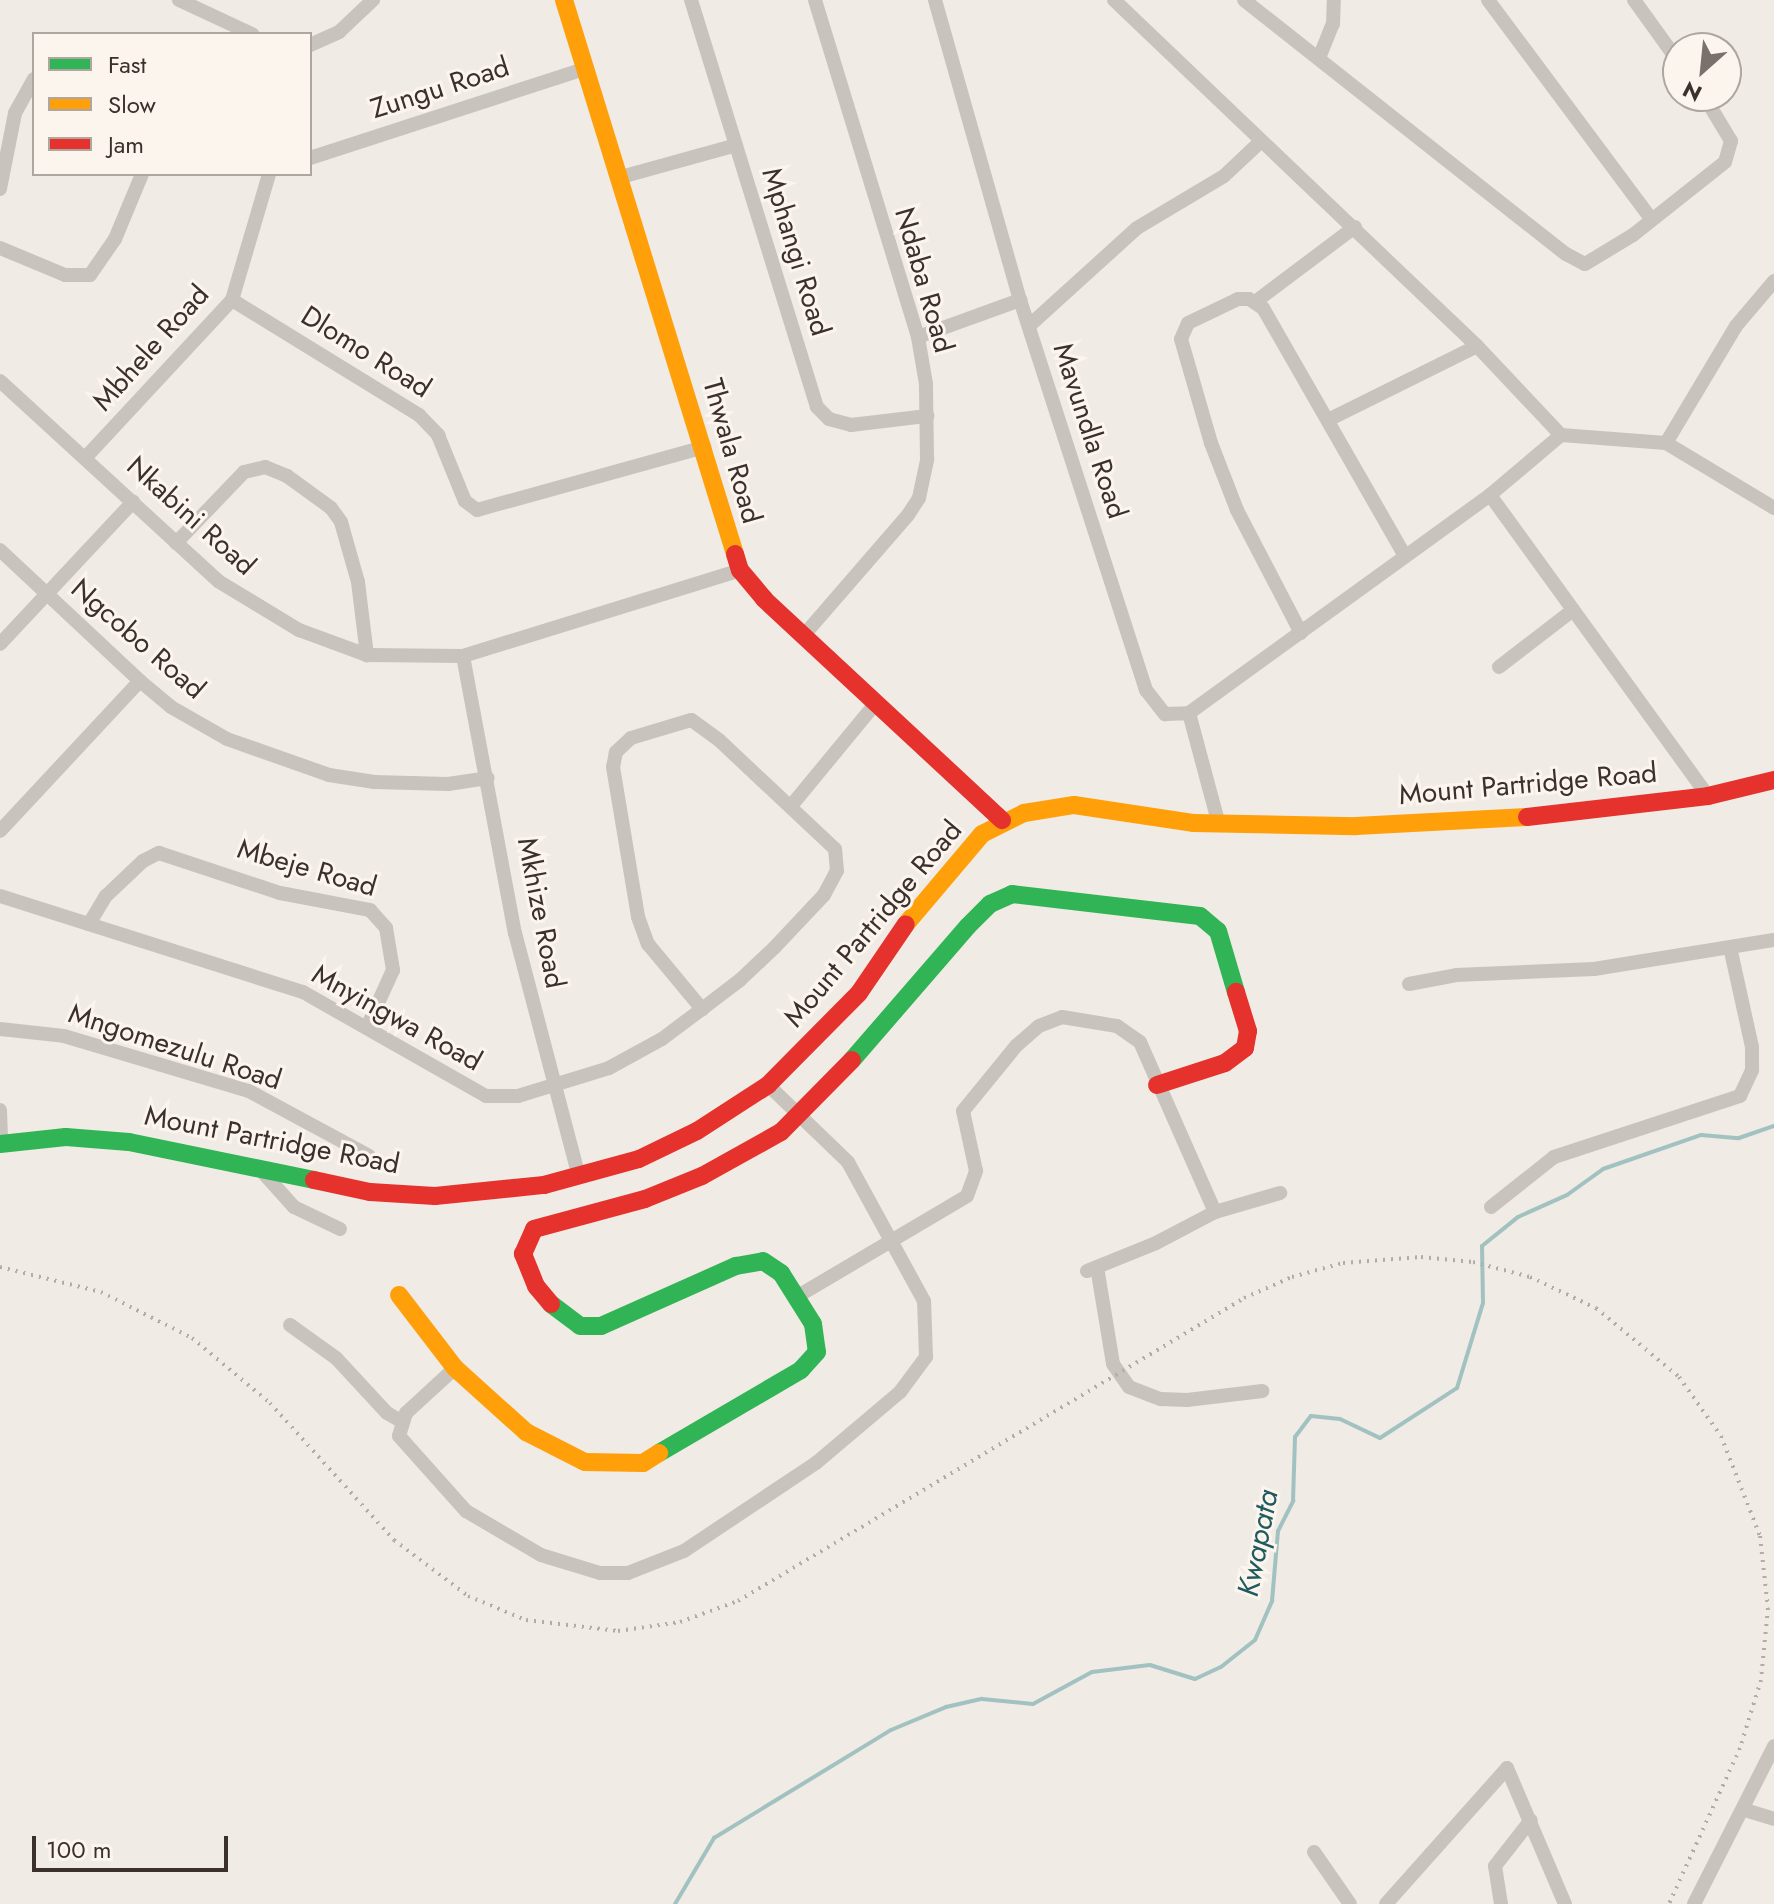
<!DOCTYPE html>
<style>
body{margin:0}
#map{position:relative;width:1774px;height:1904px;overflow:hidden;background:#f0ebe5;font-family:Jost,sans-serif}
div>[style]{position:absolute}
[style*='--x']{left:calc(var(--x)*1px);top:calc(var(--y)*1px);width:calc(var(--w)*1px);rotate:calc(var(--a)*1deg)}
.stream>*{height:4px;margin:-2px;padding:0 2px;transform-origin:2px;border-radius:2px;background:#a1c2c1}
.street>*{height:14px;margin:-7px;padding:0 7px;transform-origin:7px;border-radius:7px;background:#c9c3be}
.fast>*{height:18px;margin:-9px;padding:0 9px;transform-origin:9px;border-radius:9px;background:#30b455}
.slow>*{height:18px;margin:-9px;padding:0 9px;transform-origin:9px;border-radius:9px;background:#ff9f0a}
.jam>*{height:18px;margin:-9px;padding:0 9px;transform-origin:9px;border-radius:9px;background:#e5322d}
.rail>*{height:4px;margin-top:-2px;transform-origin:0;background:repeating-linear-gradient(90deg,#b1aca8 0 2px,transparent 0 8px)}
span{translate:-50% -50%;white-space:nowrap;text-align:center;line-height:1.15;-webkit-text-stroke:6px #fbf5ee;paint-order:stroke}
.street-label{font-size:28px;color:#3b302b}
.water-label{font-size:30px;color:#1f5a5e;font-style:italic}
.legend{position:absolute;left:32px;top:32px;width:280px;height:144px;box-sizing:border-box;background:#fbf5ee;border:2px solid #aea6a0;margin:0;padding:10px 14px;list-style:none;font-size:24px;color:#3b302b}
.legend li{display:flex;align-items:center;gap:16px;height:40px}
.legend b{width:40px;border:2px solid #aea6a0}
.north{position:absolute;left:1662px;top:32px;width:80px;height:80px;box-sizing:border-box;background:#fbf5ee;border:2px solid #aea6a0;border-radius:50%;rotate:207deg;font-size:22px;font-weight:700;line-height:32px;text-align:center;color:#3b302b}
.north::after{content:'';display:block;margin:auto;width:28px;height:36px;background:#7a716c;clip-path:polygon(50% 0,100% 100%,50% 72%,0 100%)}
.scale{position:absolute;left:32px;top:1836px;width:196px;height:36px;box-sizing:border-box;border:4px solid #3b302b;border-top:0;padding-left:10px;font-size:24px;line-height:28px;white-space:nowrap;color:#3b302b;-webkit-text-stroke:6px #fbf5ee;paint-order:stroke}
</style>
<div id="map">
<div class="stream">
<div style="--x:675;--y:1904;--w:77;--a:-59.4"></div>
<div style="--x:714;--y:1838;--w:207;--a:-31.4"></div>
<div style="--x:891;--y:1730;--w:60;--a:-22.7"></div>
<div style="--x:946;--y:1707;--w:37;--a:-13"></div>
<div style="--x:982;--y:1699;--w:51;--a:5.6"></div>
<div style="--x:1033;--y:1704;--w:67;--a:-28.5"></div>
<div style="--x:1092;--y:1672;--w:58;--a:-6.9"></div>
<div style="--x:1150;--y:1665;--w:47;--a:17.3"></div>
<div style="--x:1195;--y:1679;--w:29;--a:-25"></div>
<div style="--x:1221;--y:1667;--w:43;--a:-38.5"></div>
<div style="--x:1255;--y:1640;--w:43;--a:-66.4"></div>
<div style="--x:1272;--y:1601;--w:70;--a:-85.1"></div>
<div style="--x:1278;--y:1531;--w:34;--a:-63"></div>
<div style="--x:1293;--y:1501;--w:64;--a:-88.2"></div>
<div style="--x:1295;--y:1437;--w:26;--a:-53"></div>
<div style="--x:1311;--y:1416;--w:29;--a:6"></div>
<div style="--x:1340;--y:1419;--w:44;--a:25.4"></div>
<div style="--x:1380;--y:1438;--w:92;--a:-33"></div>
<div style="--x:1457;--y:1388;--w:89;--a:-73"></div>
<div style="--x:1483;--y:1303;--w:57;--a:-91"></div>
<div style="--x:1482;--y:1246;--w:46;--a:-38.9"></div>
<div style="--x:1518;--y:1217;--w:54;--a:-24.2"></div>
<div style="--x:1567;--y:1195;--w:44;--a:-35.8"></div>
<div style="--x:1603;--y:1169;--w:104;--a:-19.1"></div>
<div style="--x:1701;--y:1135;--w:38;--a:5"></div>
<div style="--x:1739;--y:1138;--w:37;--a:-19"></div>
</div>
<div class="street">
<div style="--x:179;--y:0;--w:81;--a:25"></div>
<div style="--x:691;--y:0;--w:426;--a:72.8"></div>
<div style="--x:817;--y:407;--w:17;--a:45"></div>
<div style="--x:829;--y:419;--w:23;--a:15"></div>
<div style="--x:851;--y:425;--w:77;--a:-6.8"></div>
<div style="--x:935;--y:0;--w:312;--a:74.2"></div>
<div style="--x:1020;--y:300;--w:410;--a:72.1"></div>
<div style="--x:1146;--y:690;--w:31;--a:52"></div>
<div style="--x:1165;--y:714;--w:24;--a:-2"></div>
<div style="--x:1189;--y:713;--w:372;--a:-35.9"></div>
<div style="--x:1490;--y:495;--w:93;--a:-40.2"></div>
<div style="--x:1561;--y:435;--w:105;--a:4.4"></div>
<div style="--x:1666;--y:443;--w:126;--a:31"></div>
<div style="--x:1114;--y:0;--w:501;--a:43.63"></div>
<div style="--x:1477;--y:346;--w:122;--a:46.7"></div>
<div style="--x:1244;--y:0;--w:410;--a:38.3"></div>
<div style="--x:1566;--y:254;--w:21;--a:28"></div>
<div style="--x:1585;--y:264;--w:56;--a:-31.1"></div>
<div style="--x:1633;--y:235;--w:117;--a:-38.4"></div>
<div style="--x:1725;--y:162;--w:22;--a:-74"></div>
<div style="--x:1731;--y:141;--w:52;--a:-121"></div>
<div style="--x:1488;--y:0;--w:273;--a:53.3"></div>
<div style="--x:1634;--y:0;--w:75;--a:54.2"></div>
<div style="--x:310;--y:45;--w:32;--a:-24"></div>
<div style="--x:339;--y:32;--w:47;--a:-43.3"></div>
<div style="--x:1319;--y:58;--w:37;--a:-68"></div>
<div style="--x:1333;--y:24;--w:24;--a:-88"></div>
<div style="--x:310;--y:158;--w:291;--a:-18"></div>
<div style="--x:621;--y:177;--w:119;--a:-15.5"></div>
<div style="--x:0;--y:189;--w:77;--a:-78.8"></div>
<div style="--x:15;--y:113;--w:39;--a:-61"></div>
<div style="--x:0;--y:248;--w:70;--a:22.6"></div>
<div style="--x:65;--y:275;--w:25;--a:0"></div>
<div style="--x:90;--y:275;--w:44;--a:-55.2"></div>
<div style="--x:115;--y:239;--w:70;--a:-67.4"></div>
<div style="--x:232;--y:300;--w:220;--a:31.6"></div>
<div style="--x:419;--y:415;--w:28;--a:46"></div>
<div style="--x:438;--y:435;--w:71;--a:67.8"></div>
<div style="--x:465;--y:501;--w:15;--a:37"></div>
<div style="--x:477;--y:510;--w:236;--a:-15.5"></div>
<div style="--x:1255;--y:302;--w:125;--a:-36.9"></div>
<div style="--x:1030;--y:325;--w:144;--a:-42.2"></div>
<div style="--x:1137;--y:228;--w:101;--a:-30.9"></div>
<div style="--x:1224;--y:176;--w:48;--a:-43.3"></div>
<div style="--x:918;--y:337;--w:109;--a:-19.9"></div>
<div style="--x:0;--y:381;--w:296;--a:42.5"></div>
<div style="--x:218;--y:581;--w:95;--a:31.2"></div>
<div style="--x:299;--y:630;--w:72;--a:20.2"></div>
<div style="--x:367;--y:655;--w:96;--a:0.6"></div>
<div style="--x:463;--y:656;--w:290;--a:-17.2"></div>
<div style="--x:1328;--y:420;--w:166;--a:-26.4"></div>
<div style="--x:1666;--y:443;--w:136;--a:-59.1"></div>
<div style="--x:1736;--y:326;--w:59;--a:-49.8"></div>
<div style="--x:86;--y:457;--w:214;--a:-47.1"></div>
<div style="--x:232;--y:300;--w:131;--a:-73.6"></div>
<div style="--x:1490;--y:495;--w:372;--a:54.1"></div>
<div style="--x:176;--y:543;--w:98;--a:-46.2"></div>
<div style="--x:244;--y:472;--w:22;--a:-13"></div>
<div style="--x:265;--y:467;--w:24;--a:22"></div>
<div style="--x:287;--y:476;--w:54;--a:36"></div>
<div style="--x:331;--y:508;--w:17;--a:54"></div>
<div style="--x:341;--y:522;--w:62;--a:74.2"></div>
<div style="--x:358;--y:582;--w:74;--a:83"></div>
<div style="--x:0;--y:550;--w:192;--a:43.1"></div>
<div style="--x:140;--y:681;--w:40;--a:40"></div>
<div style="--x:171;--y:707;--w:64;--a:29.7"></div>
<div style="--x:227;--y:739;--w:108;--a:19.4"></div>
<div style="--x:329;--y:775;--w:46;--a:8.8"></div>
<div style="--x:374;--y:782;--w:74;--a:1.5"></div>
<div style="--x:448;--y:784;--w:40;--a:-8.5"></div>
<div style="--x:1301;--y:633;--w:139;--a:-117.5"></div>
<div style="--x:1237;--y:510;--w:72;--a:-111.2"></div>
<div style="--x:1211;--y:443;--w:108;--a:-106.1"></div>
<div style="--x:1181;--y:339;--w:17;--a:-66"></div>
<div style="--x:1188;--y:323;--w:55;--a:-25.6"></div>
<div style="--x:1238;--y:299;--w:11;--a:0"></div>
<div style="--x:1249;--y:299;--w:17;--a:33"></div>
<div style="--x:1263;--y:308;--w:286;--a:60.2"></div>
<div style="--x:804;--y:635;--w:159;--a:-49.1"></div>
<div style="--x:908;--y:515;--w:20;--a:-57"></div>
<div style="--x:919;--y:498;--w:40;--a:-78"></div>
<div style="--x:927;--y:459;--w:75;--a:-90.8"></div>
<div style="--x:926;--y:384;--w:48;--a:-99.7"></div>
<div style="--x:918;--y:337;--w:352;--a:-107"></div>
<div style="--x:0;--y:644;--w:195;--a:-46.9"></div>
<div style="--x:463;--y:656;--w:282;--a:79.4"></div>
<div style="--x:515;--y:933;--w:252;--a:75.3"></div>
<div style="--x:1499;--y:667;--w:93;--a:-37.6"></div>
<div style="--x:1189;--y:713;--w:116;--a:75"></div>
<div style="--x:791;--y:806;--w:134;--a:-50.5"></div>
<div style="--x:0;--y:831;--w:205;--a:-47"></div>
<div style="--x:0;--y:896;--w:318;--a:17.6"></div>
<div style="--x:303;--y:992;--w:210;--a:29.6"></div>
<div style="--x:486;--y:1096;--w:32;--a:0"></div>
<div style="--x:518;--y:1096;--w:95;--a:-17.1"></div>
<div style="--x:609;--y:1068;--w:60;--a:-28.7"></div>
<div style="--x:662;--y:1039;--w:50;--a:-36.9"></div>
<div style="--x:702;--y:1009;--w:48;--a:-37.3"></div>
<div style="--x:740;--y:980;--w:47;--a:-43.3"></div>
<div style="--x:774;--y:948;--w:73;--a:-46.7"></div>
<div style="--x:824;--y:895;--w:27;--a:-62"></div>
<div style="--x:837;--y:871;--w:22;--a:-95"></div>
<div style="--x:835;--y:849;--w:159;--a:-136.8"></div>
<div style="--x:719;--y:740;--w:34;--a:-144"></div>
<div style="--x:691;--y:720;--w:63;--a:163.3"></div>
<div style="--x:631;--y:738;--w:21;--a:137"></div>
<div style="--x:616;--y:752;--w:15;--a:101"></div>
<div style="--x:613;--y:767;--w:152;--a:80.5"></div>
<div style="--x:638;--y:917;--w:29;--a:70"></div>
<div style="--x:648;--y:944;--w:85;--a:50.3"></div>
<div style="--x:89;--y:924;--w:33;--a:-59"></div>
<div style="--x:106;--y:896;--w:51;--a:-43.4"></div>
<div style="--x:143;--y:861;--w:18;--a:-27"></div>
<div style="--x:159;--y:853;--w:127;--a:18.3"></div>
<div style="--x:280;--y:893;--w:92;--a:10.7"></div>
<div style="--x:370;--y:910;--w:24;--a:48"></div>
<div style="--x:386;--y:928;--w:43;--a:80.5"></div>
<div style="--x:393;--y:970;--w:60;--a:114.4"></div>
<div style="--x:1409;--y:984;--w:48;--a:-10.8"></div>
<div style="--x:1456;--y:975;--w:138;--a:-2.5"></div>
<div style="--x:1594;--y:969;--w:182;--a:-9.2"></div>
<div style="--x:0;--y:1029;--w:64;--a:6.2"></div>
<div style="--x:64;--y:1036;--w:193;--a:16.6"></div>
<div style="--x:249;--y:1091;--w:136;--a:28.4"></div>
<div style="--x:0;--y:1110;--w:33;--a:88"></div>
<div style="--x:259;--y:1168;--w:52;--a:48.1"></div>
<div style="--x:294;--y:1207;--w:51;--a:25.6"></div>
<div style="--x:1491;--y:1207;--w:80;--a:-38.4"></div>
<div style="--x:1554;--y:1157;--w:196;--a:-18.2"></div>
<div style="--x:1740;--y:1096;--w:29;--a:-65"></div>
<div style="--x:1752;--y:1070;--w:23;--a:-90"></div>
<div style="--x:1752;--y:1047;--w:102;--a:-102.4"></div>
<div style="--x:1097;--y:1267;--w:98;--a:80.6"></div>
<div style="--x:1113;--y:1364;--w:28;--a:55"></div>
<div style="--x:1129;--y:1387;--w:34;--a:21"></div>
<div style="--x:1161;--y:1399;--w:26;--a:2"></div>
<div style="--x:1187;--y:1400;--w:76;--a:-6.8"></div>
<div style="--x:1087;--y:1271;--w:74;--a:-22.1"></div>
<div style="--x:1156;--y:1243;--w:67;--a:-27.7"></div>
<div style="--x:1215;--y:1212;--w:68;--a:-16.3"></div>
<div style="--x:798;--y:1296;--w:196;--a:-30.6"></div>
<div style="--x:967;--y:1196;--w:27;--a:-70"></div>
<div style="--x:976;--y:1171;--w:61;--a:-102.2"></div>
<div style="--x:963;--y:1111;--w:84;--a:-50.8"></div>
<div style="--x:1016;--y:1046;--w:30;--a:-41"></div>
<div style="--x:1039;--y:1026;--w:25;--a:-21"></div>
<div style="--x:1062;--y:1017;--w:56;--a:9.3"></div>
<div style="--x:1117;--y:1026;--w:28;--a:35"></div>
<div style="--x:1140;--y:1042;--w:186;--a:66.2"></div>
<div style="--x:290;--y:1325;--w:57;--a:35.7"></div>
<div style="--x:336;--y:1358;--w:75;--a:47.2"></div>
<div style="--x:387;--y:1413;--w:16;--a:30"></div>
<div style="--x:455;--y:1368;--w:67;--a:137.4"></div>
<div style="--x:406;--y:1413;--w:24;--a:107"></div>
<div style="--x:399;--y:1436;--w:101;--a:48.2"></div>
<div style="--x:466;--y:1511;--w:87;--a:30.4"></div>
<div style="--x:541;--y:1555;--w:62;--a:17"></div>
<div style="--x:600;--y:1573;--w:28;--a:0"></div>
<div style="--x:628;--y:1573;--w:60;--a:-21.4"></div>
<div style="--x:684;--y:1551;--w:159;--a:-33.7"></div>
<div style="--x:816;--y:1463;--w:110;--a:-40.2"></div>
<div style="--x:900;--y:1392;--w:44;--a:-53.4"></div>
<div style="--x:926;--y:1357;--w:56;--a:-92"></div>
<div style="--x:924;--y:1301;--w:158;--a:-118.7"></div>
<div style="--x:848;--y:1162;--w:111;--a:-136.1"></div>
<div style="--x:1745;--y:1810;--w:30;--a:17"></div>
<div style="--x:1314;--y:1852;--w:63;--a:55.3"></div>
<div style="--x:1386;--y:1904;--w:182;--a:-48.3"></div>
<div style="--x:1507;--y:1768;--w:148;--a:66.9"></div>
<div style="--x:1501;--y:1904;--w:38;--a:-99"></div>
<div style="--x:1495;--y:1866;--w:58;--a:-52"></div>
<div style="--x:1694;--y:1904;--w:177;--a:-63.1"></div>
</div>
<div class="fast">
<div style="--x:852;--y:1060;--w:177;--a:-49.1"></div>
<div style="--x:968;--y:926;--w:31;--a:-45"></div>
<div style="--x:990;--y:904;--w:24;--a:-24"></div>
<div style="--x:1012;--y:894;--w:189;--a:6.7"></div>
<div style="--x:1200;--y:916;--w:23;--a:40"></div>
<div style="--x:1218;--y:931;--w:64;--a:73.6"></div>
<div style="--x:0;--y:1144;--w:66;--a:-6.1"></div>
<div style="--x:66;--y:1137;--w:63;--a:4.5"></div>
<div style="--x:129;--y:1142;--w:189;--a:11.6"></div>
<div style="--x:551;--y:1304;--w:36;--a:37"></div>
<div style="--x:580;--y:1326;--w:21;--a:0"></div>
<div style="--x:601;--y:1326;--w:148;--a:-24"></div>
<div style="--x:736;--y:1266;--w:27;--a:-10"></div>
<div style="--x:763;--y:1261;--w:22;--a:34"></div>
<div style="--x:781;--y:1273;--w:60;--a:57.9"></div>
<div style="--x:813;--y:1324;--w:28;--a:82"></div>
<div style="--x:817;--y:1352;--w:24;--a:132"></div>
<div style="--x:801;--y:1370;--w:164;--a:149.7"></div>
</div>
<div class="slow">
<div style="--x:564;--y:0;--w:580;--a:72.85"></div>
<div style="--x:906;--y:924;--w:118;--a:-49.8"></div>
<div style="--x:982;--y:834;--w:47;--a:-26.6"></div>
<div style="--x:1024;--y:813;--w:51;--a:-9.1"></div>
<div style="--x:1074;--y:805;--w:120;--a:8.6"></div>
<div style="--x:1193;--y:823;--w:163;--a:1.1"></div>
<div style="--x:1356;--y:826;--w:171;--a:-3"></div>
<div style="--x:399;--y:1295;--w:92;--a:52.5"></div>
<div style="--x:455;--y:1368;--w:96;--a:42"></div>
<div style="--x:526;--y:1432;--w:66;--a:27"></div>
<div style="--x:585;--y:1462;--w:58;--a:1"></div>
<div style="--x:643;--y:1463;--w:19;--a:-32"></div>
</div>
<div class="jam">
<div style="--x:735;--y:554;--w:17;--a:73"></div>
<div style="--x:740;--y:570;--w:38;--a:50"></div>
<div style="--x:764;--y:599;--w:325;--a:42.9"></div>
<div style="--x:1527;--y:817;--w:182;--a:-6.6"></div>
<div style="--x:1708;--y:796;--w:68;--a:-13.6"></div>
<div style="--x:1157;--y:1085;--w:71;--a:-17.9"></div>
<div style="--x:1225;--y:1063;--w:25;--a:-37"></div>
<div style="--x:1245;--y:1048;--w:17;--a:-80"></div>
<div style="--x:1248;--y:1031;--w:41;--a:-107.1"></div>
<div style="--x:314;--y:1180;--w:57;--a:12.1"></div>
<div style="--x:370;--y:1192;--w:65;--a:3.5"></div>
<div style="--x:435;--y:1196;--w:110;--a:-5.8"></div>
<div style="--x:544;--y:1185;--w:98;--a:-15.3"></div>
<div style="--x:639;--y:1159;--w:64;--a:-25.8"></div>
<div style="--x:697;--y:1131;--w:85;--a:-32.9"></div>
<div style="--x:768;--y:1085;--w:129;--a:-45.3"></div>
<div style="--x:859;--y:993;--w:83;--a:-55.7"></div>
<div style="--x:551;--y:1304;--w:23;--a:-130"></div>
<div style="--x:536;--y:1286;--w:35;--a:-112"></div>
<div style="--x:523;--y:1254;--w:27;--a:-66"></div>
<div style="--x:534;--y:1229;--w:115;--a:-15.1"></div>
<div style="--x:645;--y:1199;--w:61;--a:-22"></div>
<div style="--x:702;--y:1176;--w:90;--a:-29.1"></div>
<div style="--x:781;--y:1132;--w:101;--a:-45.4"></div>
</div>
<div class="rail">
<div style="--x:0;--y:1267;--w:104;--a:13.9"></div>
<div style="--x:101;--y:1292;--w:102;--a:26.8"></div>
<div style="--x:192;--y:1338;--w:102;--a:39.8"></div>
<div style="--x:270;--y:1403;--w:185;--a:47.9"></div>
<div style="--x:394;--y:1540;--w:93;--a:37.1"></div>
<div style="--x:468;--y:1596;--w:63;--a:22.5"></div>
<div style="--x:526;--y:1620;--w:93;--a:6.8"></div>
<div style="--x:618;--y:1631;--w:63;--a:-8.3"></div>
<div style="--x:680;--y:1622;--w:62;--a:-19.9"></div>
<div style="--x:738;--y:1601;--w:590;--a:-30.91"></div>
<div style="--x:1244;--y:1298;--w:52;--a:-23.6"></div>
<div style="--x:1292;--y:1277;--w:53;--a:-15.4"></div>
<div style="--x:1343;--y:1263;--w:78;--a:-4.4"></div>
<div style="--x:1421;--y:1257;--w:52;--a:5.5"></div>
<div style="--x:1473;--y:1262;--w:59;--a:14.7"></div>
<div style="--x:1530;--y:1277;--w:73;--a:25.2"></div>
<div style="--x:1596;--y:1308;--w:108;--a:39.7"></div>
<div style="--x:1679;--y:1377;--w:72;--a:54.6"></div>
<div style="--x:1721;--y:1436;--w:107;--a:68.7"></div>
<div style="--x:1760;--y:1536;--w:72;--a:83.7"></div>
<div style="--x:1768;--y:1608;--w:72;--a:95.6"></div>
<div style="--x:1761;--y:1680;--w:71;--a:107.2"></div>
<div style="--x:1740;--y:1748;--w:171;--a:114.5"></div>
</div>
<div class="street-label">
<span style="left:440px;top:88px;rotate:-18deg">Zungu Road</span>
<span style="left:796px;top:252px;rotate:73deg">Mphangi Road</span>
<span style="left:924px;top:280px;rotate:74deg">Ndaba Road</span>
<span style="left:151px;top:348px;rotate:-48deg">Mbhele Road</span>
<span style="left:366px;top:352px;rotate:32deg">Dlomo Road</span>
<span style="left:1090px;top:431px;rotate:72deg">Mavundla Road</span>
<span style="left:732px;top:451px;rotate:74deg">Thwala Road</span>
<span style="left:191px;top:516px;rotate:42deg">Nkabini Road</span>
<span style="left:138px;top:639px;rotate:41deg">Ngcobo Road</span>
<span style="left:1528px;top:784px;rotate:-5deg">Mount Partridge Road</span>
<span style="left:307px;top:868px;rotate:16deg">Mbeje Road</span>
<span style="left:541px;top:913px;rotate:79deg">Mkhize Road</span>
<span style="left:873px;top:924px;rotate:-50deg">Mount Partridge Road</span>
<span style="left:397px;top:1018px;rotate:29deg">Mnyingwa Road</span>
<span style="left:175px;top:1047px;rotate:18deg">Mngomezulu Road</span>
<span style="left:272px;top:1140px;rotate:11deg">Mount Partridge Road</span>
</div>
<div class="water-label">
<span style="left:1258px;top:1543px;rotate:-79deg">Kwapata</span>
</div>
<ul class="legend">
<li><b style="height:10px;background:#30b455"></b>Fast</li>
<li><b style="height:10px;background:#ff9f0a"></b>Slow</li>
<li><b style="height:10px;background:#e5322d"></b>Jam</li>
</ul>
<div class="north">N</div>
<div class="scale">100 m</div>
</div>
